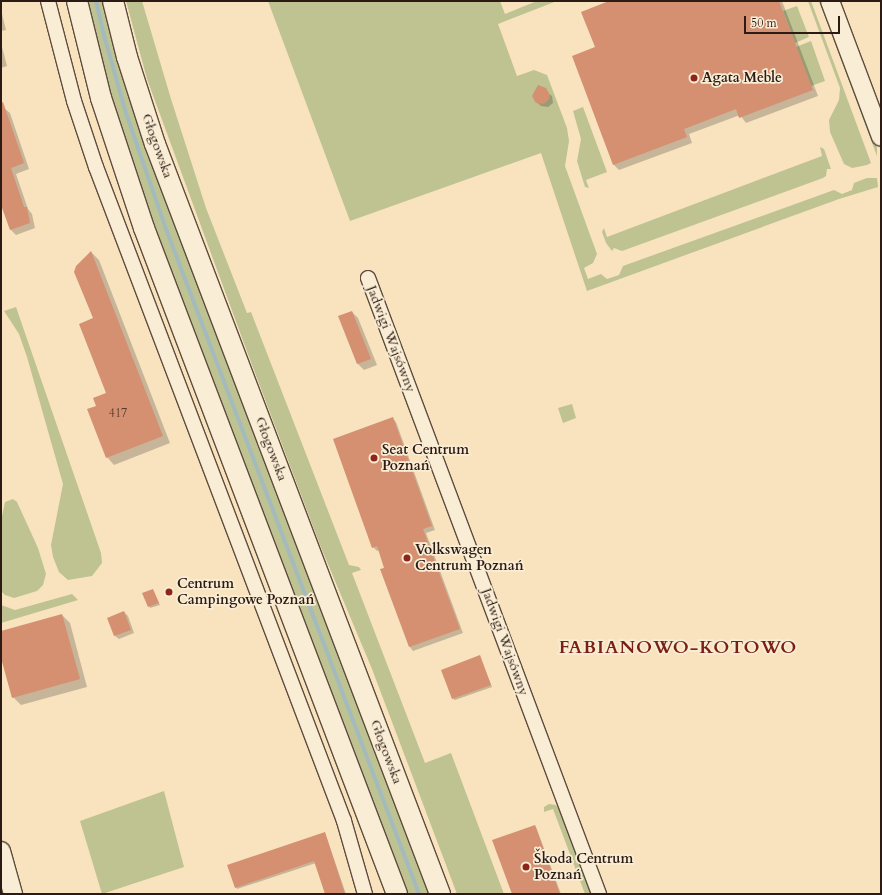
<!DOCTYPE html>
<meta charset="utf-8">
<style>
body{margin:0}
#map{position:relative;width:882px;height:895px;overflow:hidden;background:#f8e3be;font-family:Cardo,serif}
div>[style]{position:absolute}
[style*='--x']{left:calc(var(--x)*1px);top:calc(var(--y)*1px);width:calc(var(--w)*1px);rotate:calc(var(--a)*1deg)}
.green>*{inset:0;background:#bec391}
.shadow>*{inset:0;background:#0003}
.stream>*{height:4px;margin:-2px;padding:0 2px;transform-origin:2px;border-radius:2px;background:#a4bbbd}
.building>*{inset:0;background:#d58f71}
.roads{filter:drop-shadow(1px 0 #5e4d3e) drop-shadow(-1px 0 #5e4d3e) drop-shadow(0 1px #5e4d3e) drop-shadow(0 -1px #5e4d3e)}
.minor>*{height:14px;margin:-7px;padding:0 7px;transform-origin:7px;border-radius:7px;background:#faedd5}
.tertiary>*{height:18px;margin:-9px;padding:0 9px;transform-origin:9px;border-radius:9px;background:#faedd5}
.secondary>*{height:20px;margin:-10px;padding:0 10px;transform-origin:10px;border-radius:10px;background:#faedd5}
.dots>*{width:11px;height:11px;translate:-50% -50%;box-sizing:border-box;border:2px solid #faedd5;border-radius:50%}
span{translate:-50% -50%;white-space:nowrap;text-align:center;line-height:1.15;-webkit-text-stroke:3.5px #faedd5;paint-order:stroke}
.number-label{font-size:12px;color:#56382b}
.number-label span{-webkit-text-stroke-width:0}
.poi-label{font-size:14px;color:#2b1b14;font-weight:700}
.left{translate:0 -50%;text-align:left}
.street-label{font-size:14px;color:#2b1b14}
.district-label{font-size:18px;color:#7a1f14;font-weight:700;letter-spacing:1px}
.frame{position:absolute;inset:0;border:2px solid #2b1b14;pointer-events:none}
.scale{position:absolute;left:744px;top:16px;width:96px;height:18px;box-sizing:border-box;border:2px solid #2b1b14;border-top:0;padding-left:5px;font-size:12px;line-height:14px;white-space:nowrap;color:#2b1b14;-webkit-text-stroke:3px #faedd5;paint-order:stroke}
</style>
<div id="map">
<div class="green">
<div style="clip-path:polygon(87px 1px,103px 1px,111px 33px,430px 894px,406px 894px,153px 225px,109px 95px)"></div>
<div style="clip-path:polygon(126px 1px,142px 1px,171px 99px,206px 208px,247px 313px,251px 312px,349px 565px,359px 567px,361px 570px,352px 573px,425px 763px,451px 753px,504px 894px,457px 894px,372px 669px,320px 545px,252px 365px,147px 79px)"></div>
<div style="clip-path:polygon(268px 1px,500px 1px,505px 14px,537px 1px,557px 1px,498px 24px,517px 76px,534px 70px,547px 75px,567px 128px,569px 141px,565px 166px,597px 254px,593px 263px,584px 268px,588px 279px,601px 274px,607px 279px,619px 275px,623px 266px,834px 190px,842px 194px,852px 190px,854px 183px,867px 178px,877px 178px,878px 187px,839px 199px,587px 291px,541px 153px,350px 221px)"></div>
<div style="clip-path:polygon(808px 1px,811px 1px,871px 163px,867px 165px,852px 168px,844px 164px,830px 132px,829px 120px,839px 100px,840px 88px)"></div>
<div style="clip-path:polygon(819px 1px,823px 1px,877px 148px,877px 156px)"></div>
<div style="clip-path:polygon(797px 6px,809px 37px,795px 43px,783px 11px)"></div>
<div style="clip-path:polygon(811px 41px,825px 81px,811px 86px,796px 47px)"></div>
<div style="clip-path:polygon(583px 107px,607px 172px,586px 180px,589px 188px,585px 187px,577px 161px,581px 139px,573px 111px)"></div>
<div style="clip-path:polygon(820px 147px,824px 149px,831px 169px,827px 169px,826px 176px,823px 178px,622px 251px,614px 248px,612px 251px,606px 243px,602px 232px,604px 228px,607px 237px,822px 156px)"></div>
<div style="clip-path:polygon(16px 307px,101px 553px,102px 563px,92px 576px,68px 580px,59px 572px,53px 557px,51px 545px,63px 484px,27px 357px,19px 334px,4px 311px)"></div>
<div style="clip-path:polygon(572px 404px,576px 418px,563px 423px,558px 408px)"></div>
<div style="clip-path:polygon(13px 499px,17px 502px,38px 548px,46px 574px,43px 585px,37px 591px,14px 598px,5px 595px,1px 591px,1px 521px,5px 502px)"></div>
<div style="clip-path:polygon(72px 594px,78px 600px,1px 623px,1px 605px,15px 610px)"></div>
<div style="clip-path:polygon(164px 791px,184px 867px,102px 894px,80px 821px)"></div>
<div style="clip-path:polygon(549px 804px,556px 805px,560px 810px,592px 894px,585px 894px,553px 809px,544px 812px,544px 807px)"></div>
</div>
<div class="shadow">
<div style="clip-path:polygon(612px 1px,782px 1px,818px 96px,746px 123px,740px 115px,689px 134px,692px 143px,619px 170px,614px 165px,596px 48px)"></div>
<div style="clip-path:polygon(1px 10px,6px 30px,1px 31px)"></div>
<div style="clip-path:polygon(1px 43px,7px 66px,1px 68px)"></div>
<div style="clip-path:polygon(538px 86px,552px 96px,553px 103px,548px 107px,541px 106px,534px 100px,534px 93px)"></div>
<div style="clip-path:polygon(1px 108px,4px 108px,10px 113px,29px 169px,16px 174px,28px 209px,32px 214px,35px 228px,16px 235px,10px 229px,1px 202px)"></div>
<div style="clip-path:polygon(91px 252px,99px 260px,170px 443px,114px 465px,107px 457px,97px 406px,107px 393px,94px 319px)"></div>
<div style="clip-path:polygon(352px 312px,358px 318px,377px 365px,364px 370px,358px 364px,339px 317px)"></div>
<div style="clip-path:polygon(392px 418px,396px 422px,435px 530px,426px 533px,463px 633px,413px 651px,410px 647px,379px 550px,377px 551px,373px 547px)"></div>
<div style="clip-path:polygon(153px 590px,160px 605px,150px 608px,144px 594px)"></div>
<div style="clip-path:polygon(124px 612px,128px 616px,134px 633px,119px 639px,115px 636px)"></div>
<div style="clip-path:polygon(62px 615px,70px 623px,87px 687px,21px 705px,13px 697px,1px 654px,1px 632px)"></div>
<div style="clip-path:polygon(480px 657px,492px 687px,455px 700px,453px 699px)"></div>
<div style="clip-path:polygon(535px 826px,536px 827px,561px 894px,513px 894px)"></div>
<div style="clip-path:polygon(325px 833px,346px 894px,326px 894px,316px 863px,237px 889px,236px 887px)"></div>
</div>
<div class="stream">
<div style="--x:96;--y:1;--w:39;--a:77"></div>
<div style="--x:105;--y:39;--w:77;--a:74.2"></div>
<div style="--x:126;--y:113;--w:123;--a:71"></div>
<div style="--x:166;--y:229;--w:712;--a:69.17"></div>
</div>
<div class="building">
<div style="clip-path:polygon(609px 1px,779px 1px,813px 90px,739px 118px,736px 109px,684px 129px,687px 137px,613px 165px,572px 56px,595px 47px,581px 12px)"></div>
<div style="clip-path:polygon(538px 85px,546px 88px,550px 95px,549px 99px,544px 104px,536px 103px,532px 96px)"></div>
<div style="clip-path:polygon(3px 102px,24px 163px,11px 168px,24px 207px,27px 207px,30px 223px,10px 230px,1px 205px,1px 103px)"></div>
<div style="clip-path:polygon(91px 251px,163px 436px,106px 458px,87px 409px,96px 406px,93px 398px,106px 393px,79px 324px,93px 318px,74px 272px,76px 266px)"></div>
<div style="clip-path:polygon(352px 311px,371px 359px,357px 364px,338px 316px)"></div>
<div style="clip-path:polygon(393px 417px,432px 526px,423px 529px,460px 629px,409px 647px,380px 569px,384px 568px,377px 546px,372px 548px,333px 439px)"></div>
<div style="clip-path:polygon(153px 589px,159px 603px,148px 607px,142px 593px)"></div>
<div style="clip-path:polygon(124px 611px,131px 630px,114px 636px,107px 618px)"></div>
<div style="clip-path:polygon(62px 614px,80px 679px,12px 698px,1px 658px,1px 631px)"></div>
<div style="clip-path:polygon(480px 655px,491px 685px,452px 699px,441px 670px)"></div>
<div style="clip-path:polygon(535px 825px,560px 894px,512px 894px,492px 840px)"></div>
<div style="clip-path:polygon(325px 832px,345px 894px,325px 894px,314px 861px,235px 888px,227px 865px)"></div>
</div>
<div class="roads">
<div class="minor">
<div style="--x:48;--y:1;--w:103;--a:75.4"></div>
<div style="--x:74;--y:101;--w:70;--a:71.6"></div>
<div style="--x:96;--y:167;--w:699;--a:69.23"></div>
<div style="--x:344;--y:821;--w:76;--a:74"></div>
<div style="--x:368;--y:278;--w:658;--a:69.44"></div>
</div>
<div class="tertiary">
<div style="--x:830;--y:1;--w:145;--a:69.4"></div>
<div style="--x:1;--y:851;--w:45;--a:74.4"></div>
</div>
<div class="secondary">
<div style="--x:77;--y:1;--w:100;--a:76.1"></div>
<div style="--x:101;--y:98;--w:137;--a:71.7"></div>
<div style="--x:144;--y:228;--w:712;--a:69.2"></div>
<div style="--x:113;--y:1;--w:58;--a:76"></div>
<div style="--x:127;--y:57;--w:91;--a:72.2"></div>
<div style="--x:155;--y:144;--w:802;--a:69.19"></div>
</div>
</div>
<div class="dots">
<div style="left:694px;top:78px;background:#8f2418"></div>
<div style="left:374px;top:458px;background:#8f2418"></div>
<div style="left:407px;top:558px;background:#8f2418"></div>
<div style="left:169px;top:592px;background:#8f2418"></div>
<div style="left:526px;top:867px;background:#8f2418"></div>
</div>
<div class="number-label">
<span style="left:118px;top:414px">417</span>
</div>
<div class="poi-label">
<span class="left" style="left:702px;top:78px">Agata Meble</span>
<span class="left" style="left:382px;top:458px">Seat Centrum<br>Poznań</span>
<span class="left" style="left:415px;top:558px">Volkswagen<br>Centrum Poznań</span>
<span class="left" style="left:177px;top:592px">Centrum<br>Campingowe Poznań</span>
<span class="left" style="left:534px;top:867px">Škoda Centrum<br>Poznań</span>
</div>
<div class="street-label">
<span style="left:157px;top:146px;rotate:70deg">Głogowska</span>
<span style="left:391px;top:339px;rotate:69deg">Jadwigi Wajsówny</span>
<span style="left:271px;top:449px;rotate:69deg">Głogowska</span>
<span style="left:505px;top:642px;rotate:70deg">Jadwigi Wajsówny</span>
<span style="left:386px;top:752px;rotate:69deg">Głogowska</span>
</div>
<div class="district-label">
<span style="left:678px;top:648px">FABIANOWO-KOTOWO</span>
</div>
<div class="frame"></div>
<div class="scale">50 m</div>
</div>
